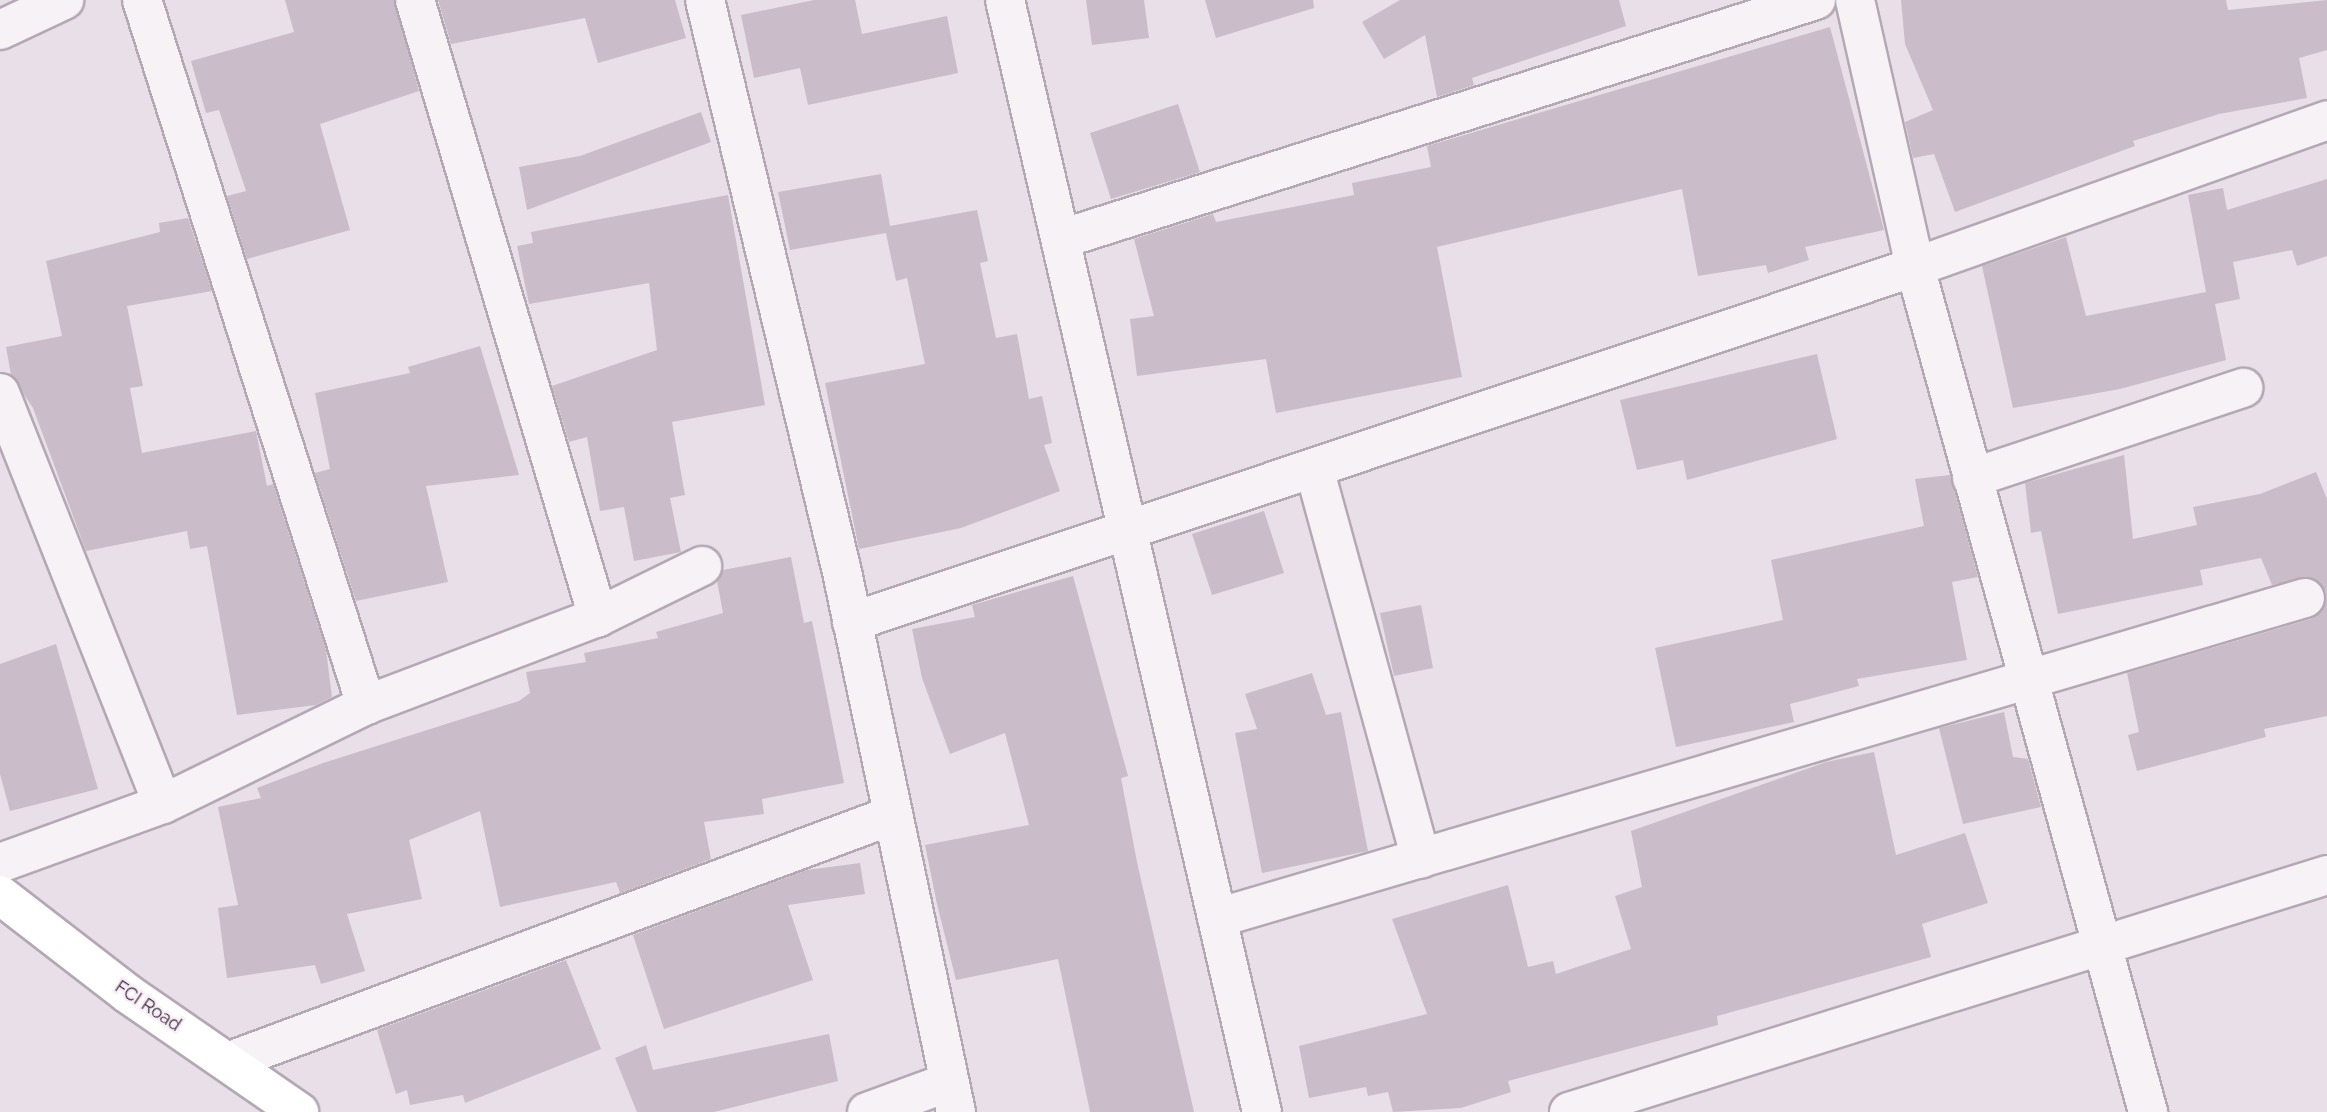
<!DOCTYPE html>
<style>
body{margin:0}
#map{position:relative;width:2327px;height:1112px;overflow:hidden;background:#e8dfe8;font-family:Raleway,sans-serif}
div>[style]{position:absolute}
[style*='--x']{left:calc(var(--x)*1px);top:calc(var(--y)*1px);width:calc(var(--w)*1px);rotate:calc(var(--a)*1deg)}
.building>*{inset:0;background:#cbbcca}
.roads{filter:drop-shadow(2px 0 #b5a8b5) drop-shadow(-2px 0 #b5a8b5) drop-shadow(0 2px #b5a8b5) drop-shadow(0 -2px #b5a8b5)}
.street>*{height:38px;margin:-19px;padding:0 19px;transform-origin:19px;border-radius:19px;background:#f6f2f6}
.secondary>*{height:38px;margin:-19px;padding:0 19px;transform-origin:19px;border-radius:19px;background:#fff}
span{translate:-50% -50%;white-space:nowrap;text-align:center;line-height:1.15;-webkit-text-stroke:5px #f6eef6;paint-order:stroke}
.street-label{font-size:18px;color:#3f283e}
</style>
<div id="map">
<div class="building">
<div style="clip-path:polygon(285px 0,394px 0,419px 91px,320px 124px,350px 230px,247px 259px,227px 196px,246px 191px,219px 110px,206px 113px,191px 61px,294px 32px)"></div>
<div style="clip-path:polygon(438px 0,675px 0,686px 38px,598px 63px,585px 18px,451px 44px)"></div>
<div style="clip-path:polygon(814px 0,855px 0,862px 34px,947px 16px,958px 73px,808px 105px,800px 68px,754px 78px,741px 15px)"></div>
<div style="clip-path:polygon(1086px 0,1144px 0,1149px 38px,1092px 45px)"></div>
<div style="clip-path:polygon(1205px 0,1313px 0,1314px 8px,1216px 38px)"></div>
<div style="clip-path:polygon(1400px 0,1619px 0,1626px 26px,1472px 78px,1474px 85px,1437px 97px,1425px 35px,1384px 59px,1362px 22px)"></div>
<div style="clip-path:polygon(1901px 0,2226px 0,2228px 10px,2327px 0,2327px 50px,2299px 58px,2307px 98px,2219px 114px,2133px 141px,2135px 146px,1955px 212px,1934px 154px,1913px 158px,1905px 122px,1933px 110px,1905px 44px)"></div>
<div style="clip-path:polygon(1830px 27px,1884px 230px,1805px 247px,1809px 260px,1768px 273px,1766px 265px,1698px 276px,1682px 189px,1437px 247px,1462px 377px,1276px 413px,1266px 359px,1137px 376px,1130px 319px,1154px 316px,1134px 239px,1213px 214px,1216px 222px,1354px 195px,1352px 183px,1431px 167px,1427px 146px)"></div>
<div style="clip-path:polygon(1178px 104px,1200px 172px,1111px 199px,1090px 133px)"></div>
<div style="clip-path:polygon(701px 112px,711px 142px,527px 210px,519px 167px,580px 156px)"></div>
<div style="clip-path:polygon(881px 174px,890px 226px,977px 210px,988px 261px,980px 263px,996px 338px,1017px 334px,1029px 399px,1042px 396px,1052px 443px,1044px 445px,1060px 491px,961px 528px,859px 549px,825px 383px,925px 364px,907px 278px,896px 281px,886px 233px,790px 250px,778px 192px)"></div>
<div style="clip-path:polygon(2327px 179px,2327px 256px,2297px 266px,2292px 250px,2233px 262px,2240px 299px,2215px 304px,2226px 360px,2120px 389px,2013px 408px,1982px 266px,2066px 237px,2086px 316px,2206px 292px,2188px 195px,2223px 188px,2227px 210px)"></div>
<div style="clip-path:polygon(728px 195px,765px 405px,672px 422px,685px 495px,670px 498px,681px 552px,634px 561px,624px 507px,600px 511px,587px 437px,569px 442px,552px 386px,657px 350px,649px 283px,529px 304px,517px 246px,533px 243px,531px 232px)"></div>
<div style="clip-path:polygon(188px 218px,212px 291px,127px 306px,143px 386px,130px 388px,142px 453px,256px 431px,267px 486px,273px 484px,326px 650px,332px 697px,316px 705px,237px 715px,207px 546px,190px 549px,187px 531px,86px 551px,33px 408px,11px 375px,6px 347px,62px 336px,46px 261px,160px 232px,159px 223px)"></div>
<div style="clip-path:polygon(480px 346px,519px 475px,426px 486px,448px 582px,356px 601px,315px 473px,330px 469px,315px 393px,410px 373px,408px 367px)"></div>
<div style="clip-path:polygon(1817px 354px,1837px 439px,1687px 480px,1683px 460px,1637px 470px,1620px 400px)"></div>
<div style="clip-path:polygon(2124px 455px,2133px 539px,2197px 525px,2193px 507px,2260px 494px,2316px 472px,2327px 499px,2327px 716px,2264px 729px,2266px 737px,2137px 771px,2128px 735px,2139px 732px,2127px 673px,2311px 619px,2321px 613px,2326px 592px,2309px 577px,2272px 585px,2261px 558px,2200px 570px,2203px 585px,2058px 614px,2041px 531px,2031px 533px,2025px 483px)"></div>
<div style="clip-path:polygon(1950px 475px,1978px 577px,1952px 582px,1967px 660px,1857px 679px,1859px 686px,1790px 704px,1794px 722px,1676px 747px,1655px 648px,1783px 620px,1771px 560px,1924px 526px,1915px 479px)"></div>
<div style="clip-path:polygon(1264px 511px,1284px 573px,1212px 595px,1192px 534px)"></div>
<div style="clip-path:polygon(791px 557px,804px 623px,812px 621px,844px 783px,762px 799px,764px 814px,704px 822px,711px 859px,620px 893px,616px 882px,500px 907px,480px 811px,409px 840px,422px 899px,347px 914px,365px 971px,321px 984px,315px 965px,227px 978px,218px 908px,238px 905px,218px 807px,261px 798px,257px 788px,323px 763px,519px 701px,530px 693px,526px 672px,586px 662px,584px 653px,658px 638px,656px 632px,723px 613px,717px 581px,723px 570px)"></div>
<div style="clip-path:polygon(1073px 576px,1128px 776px,1121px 778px,1137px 862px,1194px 1112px,1090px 1112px,1058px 959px,956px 980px,937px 904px,925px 845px,1029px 825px,1005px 733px,950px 754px,922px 678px,912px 629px,975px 617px,972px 605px)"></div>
<div style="clip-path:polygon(1421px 605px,1433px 668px,1394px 676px,1380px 613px)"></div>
<div style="clip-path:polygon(56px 644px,98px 789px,10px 811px,0 774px,0 664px)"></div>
<div style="clip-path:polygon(1312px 673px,1326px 715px,1341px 712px,1368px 851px,1262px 873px,1235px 733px,1257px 729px,1245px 694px)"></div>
<div style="clip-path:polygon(2004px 712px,2013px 757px,2028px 759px,2041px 807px,1963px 824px,1939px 728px)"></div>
<div style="clip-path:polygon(1874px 752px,1896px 855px,1965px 833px,1988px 903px,1922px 924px,1931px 957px,1717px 1016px,1718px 1025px,1508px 1081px,1511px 1092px,1461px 1108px,1393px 1112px,1388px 1092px,1368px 1096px,1366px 1087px,1309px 1098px,1299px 1046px,1427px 1014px,1392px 919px,1508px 885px,1528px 967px,1553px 961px,1556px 974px,1631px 949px,1615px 896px,1642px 887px,1631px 831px,1826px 762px)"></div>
<div style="clip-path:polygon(860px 863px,865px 894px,788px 905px,813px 980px,664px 1029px,633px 935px,807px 870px)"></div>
<div style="clip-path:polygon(566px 960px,601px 1049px,465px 1103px,463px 1095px,410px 1105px,407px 1090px,396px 1094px,377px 1030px)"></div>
<div style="clip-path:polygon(829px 1034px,838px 1081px,714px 1112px,637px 1112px,615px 1058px,646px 1045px,653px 1070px)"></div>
</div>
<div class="roads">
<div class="street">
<div style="--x:142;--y:0;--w:740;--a:72.37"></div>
<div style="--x:415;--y:0;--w:644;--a:73.48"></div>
<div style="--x:705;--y:0;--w:588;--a:76.53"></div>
<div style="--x:842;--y:572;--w:552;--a:78.08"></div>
<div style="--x:1005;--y:0;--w:1141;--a:76.99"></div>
<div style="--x:1855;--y:0;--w:274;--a:77.3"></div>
<div style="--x:1915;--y:267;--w:877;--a:74.58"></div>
<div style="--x:0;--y:30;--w:71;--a:-25.1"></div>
<div style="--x:1061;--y:239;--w:792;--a:-17.57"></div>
<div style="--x:0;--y:393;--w:442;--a:68.4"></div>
<div style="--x:163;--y:804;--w:173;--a:160.1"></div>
<div style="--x:1314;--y:468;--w:405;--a:74.7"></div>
<div style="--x:1972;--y:478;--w:286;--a:-18.4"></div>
<div style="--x:852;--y:622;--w:1121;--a:-18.47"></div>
<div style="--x:1915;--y:267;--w:437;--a:-19.6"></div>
<div style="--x:163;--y:804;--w:226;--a:-26"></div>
<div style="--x:366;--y:705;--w:248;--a:-20.8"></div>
<div style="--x:598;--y:617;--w:116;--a:-26.1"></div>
<div style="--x:1217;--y:918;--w:1134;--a:-16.39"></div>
<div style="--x:230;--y:1061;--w:707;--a:-20.36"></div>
<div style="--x:867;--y:1112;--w:87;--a:-20.1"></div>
<div style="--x:1569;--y:1112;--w:794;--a:-17.36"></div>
</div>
<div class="secondary">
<div style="--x:0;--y:895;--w:162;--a:37.7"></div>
<div style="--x:128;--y:994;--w:208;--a:34.6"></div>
</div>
</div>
<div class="street-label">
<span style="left:148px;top:1006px;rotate:34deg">FCI Road</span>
</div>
</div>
